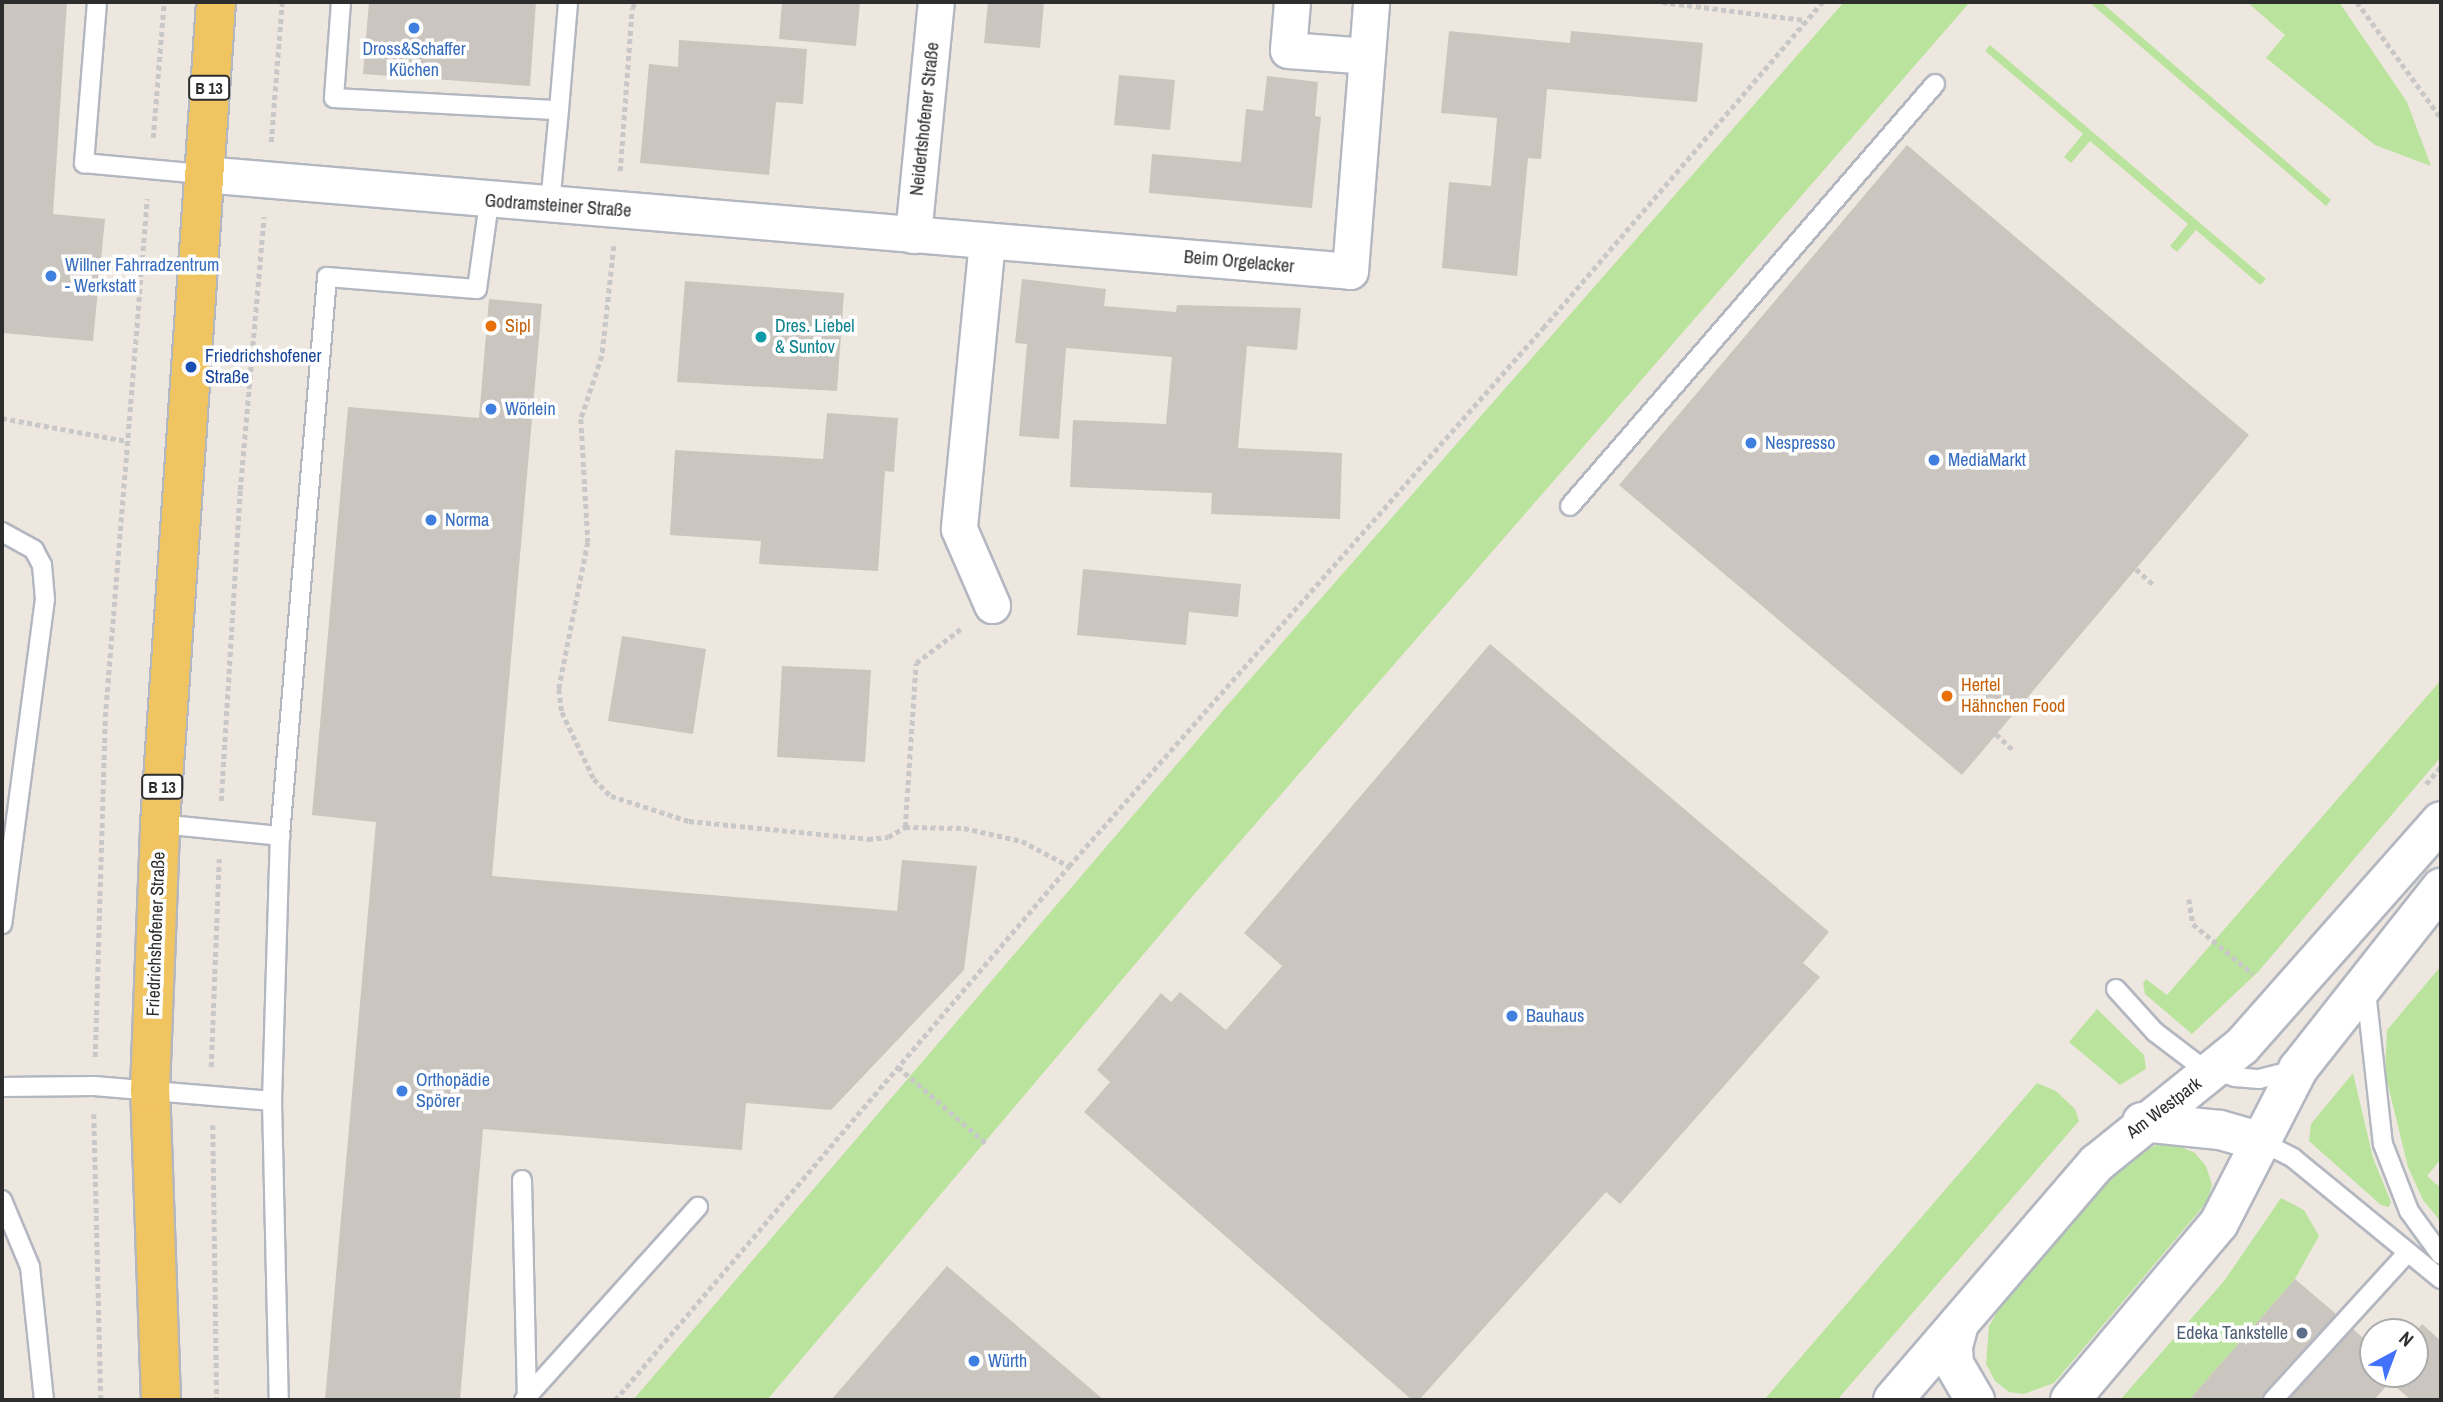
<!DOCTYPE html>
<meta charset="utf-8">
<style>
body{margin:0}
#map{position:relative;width:2443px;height:1402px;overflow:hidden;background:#eee7df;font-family:"Archivo Narrow",sans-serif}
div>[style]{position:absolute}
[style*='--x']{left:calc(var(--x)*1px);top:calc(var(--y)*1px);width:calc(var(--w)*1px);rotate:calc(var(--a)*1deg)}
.green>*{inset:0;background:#bae49d}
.building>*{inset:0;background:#cac5be}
.path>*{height:4.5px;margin-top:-2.25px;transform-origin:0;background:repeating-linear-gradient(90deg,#c8c8c8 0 5px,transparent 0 8.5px)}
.roads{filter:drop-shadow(2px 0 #b3b7c0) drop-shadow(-2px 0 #b3b7c0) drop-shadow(0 2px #b3b7c0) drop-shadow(0 -2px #b3b7c0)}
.service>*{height:18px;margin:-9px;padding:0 9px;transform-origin:9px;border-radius:9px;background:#fff}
.minor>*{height:35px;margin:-17.5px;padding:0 17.5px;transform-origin:17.5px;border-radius:17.5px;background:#fff}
.secondary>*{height:38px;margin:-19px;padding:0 19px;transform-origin:19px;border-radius:19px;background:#fff}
.primary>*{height:38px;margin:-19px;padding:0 19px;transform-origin:19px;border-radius:19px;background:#f1c462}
.dots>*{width:19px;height:19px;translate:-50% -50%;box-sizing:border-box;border:4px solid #fff;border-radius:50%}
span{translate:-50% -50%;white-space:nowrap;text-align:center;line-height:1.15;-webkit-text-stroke:7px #fff;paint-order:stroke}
.shield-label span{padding:2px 5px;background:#fff;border:2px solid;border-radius:5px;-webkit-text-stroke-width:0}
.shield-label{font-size:16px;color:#2d2d2d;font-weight:700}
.shop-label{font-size:18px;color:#366cbe}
.left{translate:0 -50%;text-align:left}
.street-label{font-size:18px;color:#2d2d2d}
.food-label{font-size:18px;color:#c56008}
.culture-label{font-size:18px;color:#0d838f}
.transit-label{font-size:18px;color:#164399}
.service-label{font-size:18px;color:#4e5e75}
.right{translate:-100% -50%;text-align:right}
.frame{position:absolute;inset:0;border:4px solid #2d2d2d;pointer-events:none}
.north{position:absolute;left:2359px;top:1318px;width:70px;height:70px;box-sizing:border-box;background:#fff;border:2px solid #ababab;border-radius:50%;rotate:41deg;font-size:19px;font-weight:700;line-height:28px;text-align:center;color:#2d2d2d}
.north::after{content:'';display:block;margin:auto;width:24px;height:32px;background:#4172f9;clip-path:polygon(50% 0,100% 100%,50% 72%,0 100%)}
</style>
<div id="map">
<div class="green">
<div style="clip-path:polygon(1844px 2px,1970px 2px,1191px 898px,767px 1400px,633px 1400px,1224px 709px)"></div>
<div style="clip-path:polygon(2089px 2px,2101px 2px,2331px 200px,2326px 206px)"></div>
<div style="clip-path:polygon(2247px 2px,2339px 2px,2407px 102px,2431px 166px,2375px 145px,2266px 58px,2285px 35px)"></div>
<div style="clip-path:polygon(1990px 45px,2266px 279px,2260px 285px,2196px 230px,2177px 252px,2170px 246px,2188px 224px,2090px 141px,2071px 163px,2064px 157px,2083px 134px,1985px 51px)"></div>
<div style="clip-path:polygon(2441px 680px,2441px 757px,2258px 972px,2192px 1034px,2145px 994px,2143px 983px,2146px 979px,2167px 995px)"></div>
<div style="clip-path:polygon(2441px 966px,2441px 1159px,2427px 1176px,2441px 1188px,2441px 1222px,2423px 1200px,2408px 1167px,2385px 1073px,2387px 1030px)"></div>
<div style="clip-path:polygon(2097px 1009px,2144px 1055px,2146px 1069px,2120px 1085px,2069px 1042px)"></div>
<div style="clip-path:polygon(2353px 1073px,2373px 1158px,2391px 1202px,2389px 1207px,2381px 1205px,2309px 1141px,2311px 1124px)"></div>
<div style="clip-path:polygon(2037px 1083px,2056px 1091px,2075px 1109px,2079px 1121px,1837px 1400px,1764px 1400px)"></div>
<div style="clip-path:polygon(2158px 1144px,2175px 1144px,2195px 1153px,2206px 1166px,2212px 1185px,2207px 1202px,2054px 1383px,2024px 1394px,2009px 1392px,1995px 1381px,1986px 1364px,1989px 1326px,2000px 1307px,2125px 1162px)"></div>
<div style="clip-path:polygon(2281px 1198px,2304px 1210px,2319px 1236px,2295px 1279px,2189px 1400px,2120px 1400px,2224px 1281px)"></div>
</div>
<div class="building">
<div style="clip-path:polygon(2px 2px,67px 2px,53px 214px,105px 219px,93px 341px,2px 333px)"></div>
<div style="clip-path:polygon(369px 2px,536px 2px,530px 86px,363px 74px)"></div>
<div style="clip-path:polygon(782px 2px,860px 2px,856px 46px,779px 39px)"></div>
<div style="clip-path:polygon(988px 2px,1044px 2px,1040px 48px,984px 43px)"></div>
<div style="clip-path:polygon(1449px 31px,1570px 43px,1571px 31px,1703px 43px,1697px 102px,1547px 89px,1541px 159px,1528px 158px,1517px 276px,1442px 268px,1449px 182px,1491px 186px,1497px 118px,1441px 113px)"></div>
<div style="clip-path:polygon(679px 40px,807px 49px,803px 104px,776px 102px,769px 175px,640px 163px,649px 64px,678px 67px)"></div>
<div style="clip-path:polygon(1119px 75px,1175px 80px,1170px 130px,1114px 125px)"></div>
<div style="clip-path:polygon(1267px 76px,1318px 82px,1315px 116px,1321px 117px,1312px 208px,1149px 193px,1152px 154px,1241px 162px,1246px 109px,1263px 111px)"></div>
<div style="clip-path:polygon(1907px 145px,2249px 435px,1962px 775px,1619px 485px)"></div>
<div style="clip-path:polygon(1022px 279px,1106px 289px,1104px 306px,1176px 312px,1177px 305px,1301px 308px,1297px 350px,1247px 346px,1238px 448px,1342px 453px,1340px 519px,1211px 514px,1212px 493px,1070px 487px,1073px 420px,1166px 424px,1172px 357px,1066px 348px,1059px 439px,1019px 436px,1027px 344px,1015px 343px)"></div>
<div style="clip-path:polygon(685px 281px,844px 293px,837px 391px,677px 382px)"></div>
<div style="clip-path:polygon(489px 299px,542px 304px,492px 876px,897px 911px,902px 860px,977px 866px,964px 970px,831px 1110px,746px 1103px,742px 1150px,483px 1129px,460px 1400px,325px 1400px,376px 822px,312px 815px,348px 407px,479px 418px)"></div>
<div style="clip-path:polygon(827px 413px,898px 418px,894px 472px,885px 471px,878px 571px,759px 564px,761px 541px,670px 535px,675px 450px,823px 459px)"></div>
<div style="clip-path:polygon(1083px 569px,1241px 584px,1238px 617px,1189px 612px,1186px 645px,1077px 635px)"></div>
<div style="clip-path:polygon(622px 636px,706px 649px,693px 734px,608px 721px)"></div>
<div style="clip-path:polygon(1490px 644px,1829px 932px,1803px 963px,1820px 977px,1620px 1204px,1606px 1192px,1419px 1400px,1412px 1400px,1084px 1112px,1110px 1082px,1097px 1070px,1161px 993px,1171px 1002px,1180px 992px,1226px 1030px,1282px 966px,1244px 933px)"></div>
<div style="clip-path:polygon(782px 666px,871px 670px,865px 762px,777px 757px)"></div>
<div style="clip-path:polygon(947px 1266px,1104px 1400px,831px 1400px)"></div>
<div style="clip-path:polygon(2295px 1279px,2336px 1314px,2262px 1400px,2189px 1400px)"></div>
<div style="clip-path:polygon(2422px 1324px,2441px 1341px,2441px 1400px,2411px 1400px,2390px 1382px,2374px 1400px,2288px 1400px,2353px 1329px,2373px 1347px,2373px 1374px,2415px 1374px,2415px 1333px)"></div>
</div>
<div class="path">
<div style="--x:1662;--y:2;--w:144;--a:7.2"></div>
<div style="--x:2357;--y:2;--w:143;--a:54.1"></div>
<div style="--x:153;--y:138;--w:136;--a:-85.4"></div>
<div style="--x:271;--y:142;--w:140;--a:-85.5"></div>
<div style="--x:620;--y:171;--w:163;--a:-85.8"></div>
<div style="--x:632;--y:8;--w:7;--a:-56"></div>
<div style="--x:614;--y:246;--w:111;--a:96.2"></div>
<div style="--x:602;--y:356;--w:66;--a:108.4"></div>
<div style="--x:581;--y:419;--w:123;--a:86.7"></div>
<div style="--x:588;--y:542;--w:150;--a:101.2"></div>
<div style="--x:559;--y:689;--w:23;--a:83"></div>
<div style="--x:562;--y:712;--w:74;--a:64.5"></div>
<div style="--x:594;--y:779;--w:24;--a:45"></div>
<div style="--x:611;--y:796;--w:82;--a:17.8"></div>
<div style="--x:689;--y:821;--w:180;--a:5.7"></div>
<div style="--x:868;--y:839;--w:20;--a:-6"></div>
<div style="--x:888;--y:837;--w:20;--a:-30"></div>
<div style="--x:905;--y:827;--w:59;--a:1"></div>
<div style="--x:964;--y:828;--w:59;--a:12.6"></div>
<div style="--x:1022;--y:841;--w:53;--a:28"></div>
<div style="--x:2;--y:418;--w:127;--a:10.4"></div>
<div style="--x:2136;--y:569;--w:25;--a:42"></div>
<div style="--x:1996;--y:734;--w:25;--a:43"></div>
<div style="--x:2426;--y:784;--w:23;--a:-50"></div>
<div style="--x:221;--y:801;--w:312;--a:-86.5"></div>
<div style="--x:240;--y:490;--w:274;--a:-85"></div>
<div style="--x:905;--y:827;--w:164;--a:-86.2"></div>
<div style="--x:916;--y:663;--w:58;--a:-37.3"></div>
<div style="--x:2189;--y:899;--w:25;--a:81"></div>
<div style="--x:2193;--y:924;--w:78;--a:39.8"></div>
<div style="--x:95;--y:1057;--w:340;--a:-88.3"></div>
<div style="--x:105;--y:717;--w:520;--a:-85.36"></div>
<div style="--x:211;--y:1067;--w:208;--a:-87.8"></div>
<div style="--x:898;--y:1067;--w:119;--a:40.9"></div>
<div style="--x:94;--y:1114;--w:286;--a:88.6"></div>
<div style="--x:213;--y:1125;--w:275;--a:89.2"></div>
<div style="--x:615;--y:1400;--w:701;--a:-49.63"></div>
<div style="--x:1069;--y:866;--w:717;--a:-48.62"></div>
<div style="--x:1543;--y:328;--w:429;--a:-49.4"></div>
</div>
<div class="roads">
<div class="service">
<div style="--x:97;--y:2;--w:162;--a:94.6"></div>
<div style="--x:84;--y:163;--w:120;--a:5.3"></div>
<div style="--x:341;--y:2;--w:96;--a:94.2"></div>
<div style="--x:334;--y:98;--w:225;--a:3.1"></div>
<div style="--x:559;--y:110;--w:94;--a:95.5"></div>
<div style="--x:559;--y:110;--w:108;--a:-85.2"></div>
<div style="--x:1570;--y:506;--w:558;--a:-49.14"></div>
<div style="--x:2;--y:532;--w:37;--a:29"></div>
<div style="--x:34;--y:550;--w:17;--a:62"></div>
<div style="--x:42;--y:565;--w:34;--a:85"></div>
<div style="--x:45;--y:599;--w:328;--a:97.5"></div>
<div style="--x:160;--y:824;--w:121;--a:5.7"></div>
<div style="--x:2116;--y:989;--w:58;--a:47.8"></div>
<div style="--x:2155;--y:1032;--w:53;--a:37.3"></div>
<div style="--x:2197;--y:1064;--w:40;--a:18.9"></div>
<div style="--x:2235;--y:1077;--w:24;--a:5"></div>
<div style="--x:2259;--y:1079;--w:37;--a:-14"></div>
<div style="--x:2366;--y:991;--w:154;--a:83.7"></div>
<div style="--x:2383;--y:1144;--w:72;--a:68.8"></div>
<div style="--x:2409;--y:1211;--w:54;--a:54"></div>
<div style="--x:2;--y:1087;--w:92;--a:-0.6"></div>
<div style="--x:94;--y:1086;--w:179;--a:4.8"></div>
<div style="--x:272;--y:1101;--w:299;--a:88.7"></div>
<div style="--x:272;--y:1101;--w:265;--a:-88.3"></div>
<div style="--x:280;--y:836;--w:561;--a:-85.19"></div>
<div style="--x:327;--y:277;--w:150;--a:4.6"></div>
<div style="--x:477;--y:289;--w:88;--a:-82.1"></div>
<div style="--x:2262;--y:1142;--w:35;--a:27"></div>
<div style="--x:2293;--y:1158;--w:191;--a:39.3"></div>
<div style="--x:522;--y:1180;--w:216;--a:88.7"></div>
<div style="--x:2;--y:1200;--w:73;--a:67.3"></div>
<div style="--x:30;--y:1267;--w:134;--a:84"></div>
<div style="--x:524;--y:1400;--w:260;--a:-48"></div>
<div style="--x:2273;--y:1400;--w:199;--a:-47.6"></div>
</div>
<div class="minor">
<div style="--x:1292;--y:2;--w:48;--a:94.8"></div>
<div style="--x:1288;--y:50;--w:79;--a:4.3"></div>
<div style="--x:203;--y:174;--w:1151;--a:4.83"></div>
<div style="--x:1350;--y:271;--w:270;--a:-85.5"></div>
<div style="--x:913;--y:235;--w:234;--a:-84.4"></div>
<div style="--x:987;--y:241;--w:289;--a:95.6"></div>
<div style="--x:959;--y:529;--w:83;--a:66.5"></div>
</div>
<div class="secondary">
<div style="--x:2142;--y:1122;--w:78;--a:5.9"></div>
<div style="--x:2220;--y:1130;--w:44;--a:15.9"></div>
<div style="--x:1959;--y:1324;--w:24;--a:105"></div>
<div style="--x:1953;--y:1347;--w:17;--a:87"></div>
<div style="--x:1954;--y:1364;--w:42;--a:59.7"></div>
<div style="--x:1893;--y:1400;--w:313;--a:-49.3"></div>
<div style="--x:2097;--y:1163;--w:186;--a:-38.9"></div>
<div style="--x:2242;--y:1046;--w:300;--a:-48.5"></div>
<div style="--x:2070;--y:1400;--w:231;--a:-49.9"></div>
<div style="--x:2219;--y:1223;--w:173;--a:-62.8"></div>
<div style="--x:2298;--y:1069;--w:231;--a:-51.7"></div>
</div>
<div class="primary">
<div style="--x:161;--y:1400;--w:310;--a:-92"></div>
<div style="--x:150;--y:1090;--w:266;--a:-87.8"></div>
<div style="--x:160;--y:824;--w:824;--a:-86.1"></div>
</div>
</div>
<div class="dots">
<div style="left:414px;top:28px;background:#3f7fe0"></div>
<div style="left:51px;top:276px;background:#3f7fe0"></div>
<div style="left:491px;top:326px;background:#e8710a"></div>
<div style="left:761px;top:337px;background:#0f9aa8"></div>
<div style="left:191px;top:367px;background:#1a4fb4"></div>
<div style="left:491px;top:409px;background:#3f7fe0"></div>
<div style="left:1751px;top:443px;background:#3f7fe0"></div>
<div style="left:1934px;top:460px;background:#3f7fe0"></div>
<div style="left:431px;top:520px;background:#3f7fe0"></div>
<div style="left:1947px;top:696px;background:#e8710a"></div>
<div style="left:1512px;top:1016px;background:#3f7fe0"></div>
<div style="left:402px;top:1091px;background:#3f7fe0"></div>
<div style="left:2302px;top:1333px;background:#5c6f8a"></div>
<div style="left:974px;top:1361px;background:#3f7fe0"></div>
</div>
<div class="shield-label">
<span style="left:209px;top:88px">B 13</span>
<span style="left:162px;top:787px">B 13</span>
</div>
<div class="shop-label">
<span style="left:414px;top:60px">Dross&amp;Schaffer<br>Küchen</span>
<span class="left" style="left:65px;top:276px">Willner Fahrradzentrum<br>- Werkstatt</span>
<span class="left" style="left:505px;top:409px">Wörlein</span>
<span class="left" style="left:1765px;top:443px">Nespresso</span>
<span class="left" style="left:1948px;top:460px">MediaMarkt</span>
<span class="left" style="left:445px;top:520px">Norma</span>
<span class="left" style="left:1526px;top:1016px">Bauhaus</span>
<span class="left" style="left:416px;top:1091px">Orthopädie<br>Spörer</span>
<span class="left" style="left:988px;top:1361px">Würth</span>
</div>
<div class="street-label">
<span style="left:925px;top:119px;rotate:-84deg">Neidertshofener Straße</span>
<span style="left:558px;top:206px;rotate:4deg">Godramsteiner Straße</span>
<span style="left:1239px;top:262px;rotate:5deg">Beim Orgelacker</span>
<span style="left:156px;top:934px;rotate:-88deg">Friedrichshofener Straße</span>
<span style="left:2164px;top:1108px;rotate:-37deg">Am Westpark</span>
</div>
<div class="food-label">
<span class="left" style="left:505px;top:326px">Sipl</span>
<span class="left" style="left:1961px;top:696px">Hertel<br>Hähnchen Food</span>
</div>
<div class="culture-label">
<span class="left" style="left:775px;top:337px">Dres. Liebel<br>&amp; Suntov</span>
</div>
<div class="transit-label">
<span class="left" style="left:205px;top:367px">Friedrichshofener<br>Straße</span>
</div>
<div class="service-label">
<span class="right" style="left:2288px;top:1333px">Edeka Tankstelle</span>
</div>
<div class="frame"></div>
<div class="north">N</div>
</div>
